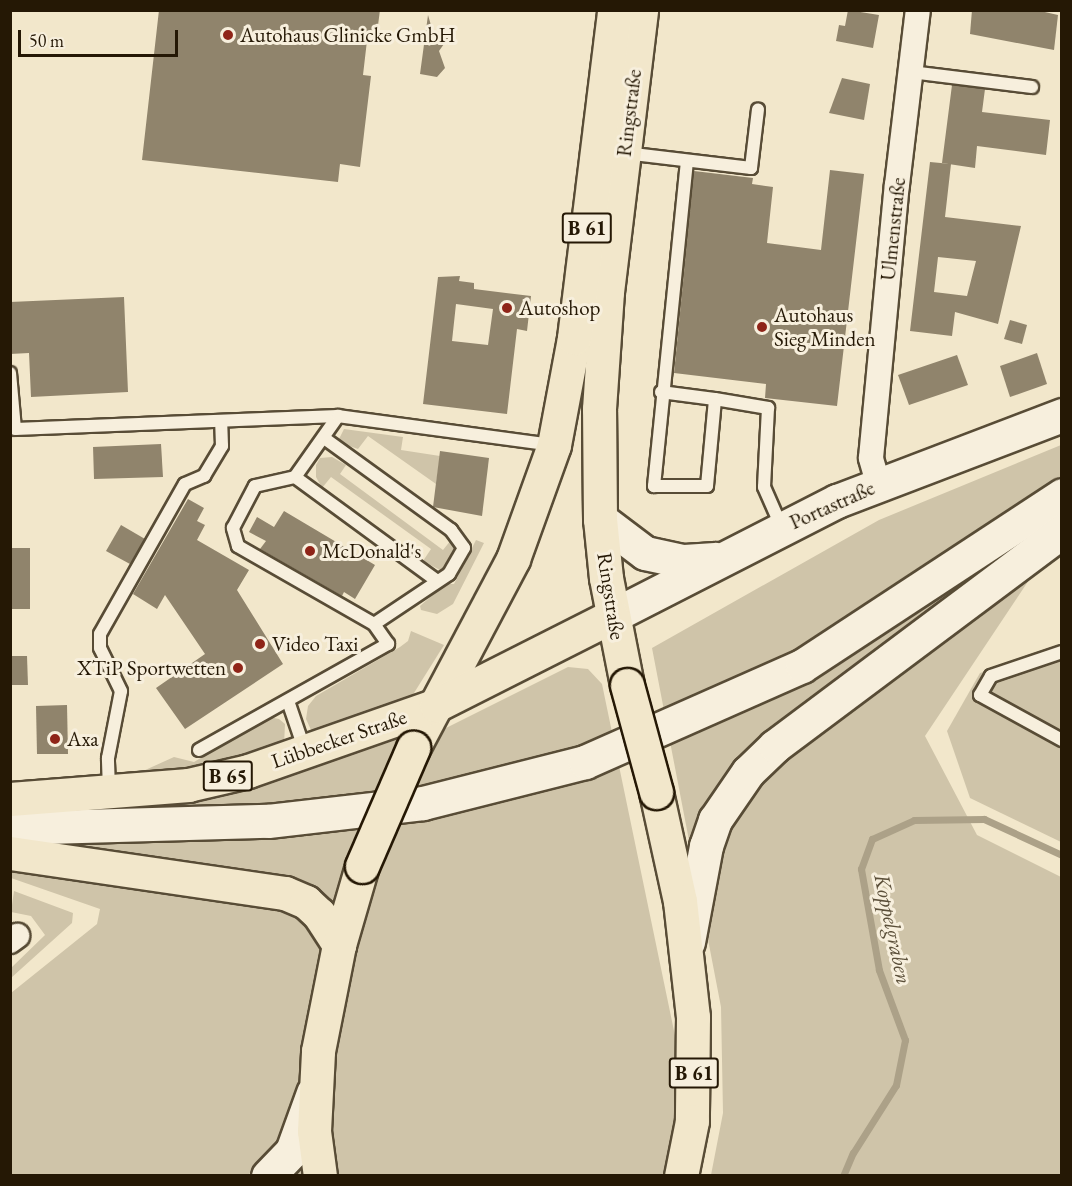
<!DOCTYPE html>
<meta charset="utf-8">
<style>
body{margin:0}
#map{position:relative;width:1072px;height:1186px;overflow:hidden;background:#f2e7cb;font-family:"EB Garamond",serif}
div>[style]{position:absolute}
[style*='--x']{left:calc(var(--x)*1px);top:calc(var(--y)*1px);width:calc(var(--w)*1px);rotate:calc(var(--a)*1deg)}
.green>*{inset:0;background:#cfc4a9}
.stream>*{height:7px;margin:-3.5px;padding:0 3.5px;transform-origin:3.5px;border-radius:3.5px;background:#aca188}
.building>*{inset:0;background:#90846c}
.roads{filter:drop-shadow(2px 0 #584c36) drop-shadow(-2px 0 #584c36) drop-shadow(0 2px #584c36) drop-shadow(0 -2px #584c36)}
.lane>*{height:12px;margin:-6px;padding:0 6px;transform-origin:6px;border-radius:6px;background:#f7efdd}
.street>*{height:24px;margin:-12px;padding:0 12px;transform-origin:12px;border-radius:12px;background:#f7efdd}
.secondary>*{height:33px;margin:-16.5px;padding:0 16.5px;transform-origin:16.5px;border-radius:16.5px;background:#f7efdd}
.primary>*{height:33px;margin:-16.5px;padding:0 16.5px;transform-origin:16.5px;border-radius:16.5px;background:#f2e7cb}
.bridges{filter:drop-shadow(2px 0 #251805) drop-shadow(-2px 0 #251805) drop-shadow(0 2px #251805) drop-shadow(0 -2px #251805)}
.primary-bridge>*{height:33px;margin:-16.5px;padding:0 16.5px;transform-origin:16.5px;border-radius:16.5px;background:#f2e7cb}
.dots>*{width:16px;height:16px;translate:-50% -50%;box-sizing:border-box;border:3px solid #f7efdd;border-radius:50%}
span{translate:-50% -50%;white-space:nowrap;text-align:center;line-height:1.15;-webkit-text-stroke:6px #f7efdd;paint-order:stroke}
.shield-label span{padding:2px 4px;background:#f7efdd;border:2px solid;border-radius:4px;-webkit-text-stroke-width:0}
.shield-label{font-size:20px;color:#251805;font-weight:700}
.poi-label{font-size:21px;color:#251805}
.left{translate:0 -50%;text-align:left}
.right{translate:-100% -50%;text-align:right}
.street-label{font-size:21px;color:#251805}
.water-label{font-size:22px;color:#5b4f39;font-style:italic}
.frame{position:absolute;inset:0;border:12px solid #251805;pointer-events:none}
.scale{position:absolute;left:18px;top:30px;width:160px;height:27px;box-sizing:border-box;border:3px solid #251805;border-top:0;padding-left:8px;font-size:18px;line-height:21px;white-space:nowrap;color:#251805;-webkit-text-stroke:4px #f7efdd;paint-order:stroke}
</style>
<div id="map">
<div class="green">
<div style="clip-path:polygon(344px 429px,403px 437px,401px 450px,440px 456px,436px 484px,368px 436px,358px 449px,344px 444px,339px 439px)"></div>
<div style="clip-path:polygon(1061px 445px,1061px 532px,925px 736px,977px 835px,1061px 877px,1061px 1175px,711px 1175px,723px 1113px,721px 1007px,652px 648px,879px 520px)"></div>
<div style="clip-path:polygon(332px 457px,346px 465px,340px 474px,443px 550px,451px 540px,455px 543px,457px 553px,449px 565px,440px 570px,423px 561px,431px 549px,331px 477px,322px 488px,316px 477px,316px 465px,320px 458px)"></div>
<div style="clip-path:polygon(476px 540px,484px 543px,453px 604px,437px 614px,421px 610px,420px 606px,445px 584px,454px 584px)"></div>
<div style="clip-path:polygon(411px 631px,444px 645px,409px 701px,319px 735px,311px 730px,306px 719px,308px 706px,316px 696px,400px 647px,408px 641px)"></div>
<div style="clip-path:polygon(1061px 646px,1061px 842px,970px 798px,947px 731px,980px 673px)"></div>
<div style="clip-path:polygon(568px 667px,588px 669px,602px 684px,679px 1055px,672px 1157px,666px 1175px,268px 1175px,275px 1160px,247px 1175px,11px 1175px,11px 993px,97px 924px,100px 909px,11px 878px,11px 838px,118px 838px,197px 797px,292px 774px,399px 736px,444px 729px)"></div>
<div style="clip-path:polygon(269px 717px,279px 719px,285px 724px,284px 745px,241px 761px,132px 776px,174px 757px,194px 762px)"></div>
<div style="clip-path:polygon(14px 891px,73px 913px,72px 923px,11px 978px,11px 968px,45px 935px,31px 916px,11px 912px)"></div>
</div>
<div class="stream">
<div style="--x:843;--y:1176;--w:25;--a:-67"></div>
<div style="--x:853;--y:1153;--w:80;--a:-57.7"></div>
<div style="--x:896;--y:1085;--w:46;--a:-78.7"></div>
<div style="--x:905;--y:1040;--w:75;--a:-110.4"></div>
<div style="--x:879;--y:970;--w:103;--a:-100.1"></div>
<div style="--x:861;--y:869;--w:32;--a:-70"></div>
<div style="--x:872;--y:839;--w:46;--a:-24.3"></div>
<div style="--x:914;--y:820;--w:70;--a:-0.8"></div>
<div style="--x:984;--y:819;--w:86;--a:24.8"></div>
</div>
<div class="building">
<div style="clip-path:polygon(159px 10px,380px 10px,377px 33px,368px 32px,363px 75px,371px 76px,360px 167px,340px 164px,338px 182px,142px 160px)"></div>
<div style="clip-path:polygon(848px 10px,879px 15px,873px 48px,836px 41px,839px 25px,845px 26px)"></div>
<div style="clip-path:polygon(972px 10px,1036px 10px,1058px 15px,1054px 50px,970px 34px)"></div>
<div style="clip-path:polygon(428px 15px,433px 32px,451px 34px,439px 51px,445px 68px,437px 77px,420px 74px)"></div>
<div style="clip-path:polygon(842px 78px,870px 84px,864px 120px,829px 113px)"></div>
<div style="clip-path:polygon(952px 85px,985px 89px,982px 112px,1050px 120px,1046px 155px,977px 146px,975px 168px,942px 163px)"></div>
<div style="clip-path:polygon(evenodd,930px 162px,951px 164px,945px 217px,1021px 226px,998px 324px,955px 312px,952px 336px,910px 331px,930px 162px,938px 257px,976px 261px,967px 296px,934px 292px,938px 257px)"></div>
<div style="clip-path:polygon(830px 170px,864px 174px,837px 406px,765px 398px,766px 384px,674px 373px,694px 171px,753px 178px,752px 184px,773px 187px,767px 243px,821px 250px)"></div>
<div style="clip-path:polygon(evenodd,460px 276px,459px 281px,474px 283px,474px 289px,531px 296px,527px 331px,517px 329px,507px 414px,423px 404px,438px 277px,460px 276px,456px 304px,493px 309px,488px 345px,452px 341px,456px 304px)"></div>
<div style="clip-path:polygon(124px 297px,128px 392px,31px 397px,29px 353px,10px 354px,10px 302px)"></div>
<div style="clip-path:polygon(1010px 320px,1027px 325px,1022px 344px,1004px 339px)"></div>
<div style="clip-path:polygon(1037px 353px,1047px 384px,1010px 397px,1000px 366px)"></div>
<div style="clip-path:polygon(957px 355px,968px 385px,909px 405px,898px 375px)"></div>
<div style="clip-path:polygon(161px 444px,163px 477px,94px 479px,93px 447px)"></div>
<div style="clip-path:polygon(440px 451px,489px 458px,482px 516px,433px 507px)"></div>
<div style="clip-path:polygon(188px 499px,204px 508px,197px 521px,205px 525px,197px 540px,249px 570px,237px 590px,283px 664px,185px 729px,156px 688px,205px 654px,165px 595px,157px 609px,133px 594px)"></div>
<div style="clip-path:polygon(284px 511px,375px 565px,355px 599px,344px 592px,342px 596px,260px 549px,266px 541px,249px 532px,257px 517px,274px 527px)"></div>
<div style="clip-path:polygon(121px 525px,145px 539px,130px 564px,106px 551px)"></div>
<div style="clip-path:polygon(10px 548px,30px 548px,30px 609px,10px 609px)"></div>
<div style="clip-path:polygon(10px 656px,27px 656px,28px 685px,10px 685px)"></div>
<div style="clip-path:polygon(67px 705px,68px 754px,37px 754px,36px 706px)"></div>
</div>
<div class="roads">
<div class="lane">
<div style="--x:911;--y:72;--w:122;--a:7.1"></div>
<div style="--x:625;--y:153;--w:127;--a:6.8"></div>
<div style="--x:751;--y:168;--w:59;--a:-83.2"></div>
<div style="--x:687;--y:161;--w:327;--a:95.8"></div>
<div style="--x:654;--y:486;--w:53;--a:0"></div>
<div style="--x:707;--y:486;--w:87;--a:-84.7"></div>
<div style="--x:715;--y:399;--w:54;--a:9.6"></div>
<div style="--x:768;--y:408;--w:79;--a:92.9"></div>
<div style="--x:764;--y:487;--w:45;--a:66.3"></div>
<div style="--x:10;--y:373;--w:56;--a:84.9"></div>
<div style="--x:15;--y:429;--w:323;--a:-2.3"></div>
<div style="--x:661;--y:392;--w:54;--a:7.4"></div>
<div style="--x:324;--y:438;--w:157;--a:35.9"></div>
<div style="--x:451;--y:530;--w:22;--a:54"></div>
<div style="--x:464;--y:548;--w:30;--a:120"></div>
<div style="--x:449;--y:574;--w:90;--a:146.3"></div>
<div style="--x:295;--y:477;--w:176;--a:36.2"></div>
<div style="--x:1062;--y:652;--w:75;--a:161.3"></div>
<div style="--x:991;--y:676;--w:22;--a:120"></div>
<div style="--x:980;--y:695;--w:94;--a:28.8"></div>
<div style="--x:288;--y:701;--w:53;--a:71.2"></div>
<div style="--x:199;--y:750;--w:217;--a:-29.3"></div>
<div style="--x:388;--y:644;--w:24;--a:-125"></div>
<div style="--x:374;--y:624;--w:157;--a:-150.2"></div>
<div style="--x:238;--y:546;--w:19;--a:-106"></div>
<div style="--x:233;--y:528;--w:47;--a:-62.4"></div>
<div style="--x:255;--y:486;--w:41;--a:-12.7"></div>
<div style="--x:295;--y:477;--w:75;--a:-54.8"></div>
<div style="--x:338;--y:416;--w:217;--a:7.7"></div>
<div style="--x:109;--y:790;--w:32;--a:-92"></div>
<div style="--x:108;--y:758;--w:68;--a:-79"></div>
<div style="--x:121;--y:691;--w:48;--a:-116"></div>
<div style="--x:100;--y:648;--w:14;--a:-90"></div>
<div style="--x:100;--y:634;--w:172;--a:-60.5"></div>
<div style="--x:185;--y:484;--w:21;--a:-23"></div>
<div style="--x:204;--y:476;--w:35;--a:-59"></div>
<div style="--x:222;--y:446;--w:25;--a:-92"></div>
</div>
<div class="street">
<div style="--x:878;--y:483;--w:26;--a:-106"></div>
<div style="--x:871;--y:458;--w:274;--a:-84.6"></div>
<div style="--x:897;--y:185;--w:176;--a:-83.2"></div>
<div style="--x:10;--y:941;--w:9;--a:-36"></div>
</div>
<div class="secondary">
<div style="--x:600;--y:519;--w:56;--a:37.1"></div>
<div style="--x:645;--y:553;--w:40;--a:12"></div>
<div style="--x:684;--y:561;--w:31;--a:-4"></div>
<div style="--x:612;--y:616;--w:253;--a:-27.1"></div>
<div style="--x:837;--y:501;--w:241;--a:-20.9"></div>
<div style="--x:10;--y:828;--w:258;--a:-1.6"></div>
<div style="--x:268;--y:821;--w:156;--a:-6.6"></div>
<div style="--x:423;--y:803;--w:167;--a:-14.2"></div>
<div style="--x:585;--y:762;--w:237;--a:-23.9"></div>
<div style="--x:802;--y:666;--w:311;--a:-33.3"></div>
<div style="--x:688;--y:942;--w:98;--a:-79.4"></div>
<div style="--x:706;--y:846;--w:28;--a:-71"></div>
<div style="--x:715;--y:820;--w:58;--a:-55.5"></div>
<div style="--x:748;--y:772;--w:37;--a:-44"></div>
<div style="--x:775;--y:746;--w:359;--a:-36.8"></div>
<div style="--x:268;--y:1176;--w:35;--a:-46"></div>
<div style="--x:292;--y:1151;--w:62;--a:-70.1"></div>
</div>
<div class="primary">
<div style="--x:627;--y:685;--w:109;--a:-101.1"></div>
<div style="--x:606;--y:578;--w:59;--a:-95.8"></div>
<div style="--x:600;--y:519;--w:110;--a:-90.5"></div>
<div style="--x:599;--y:409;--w:117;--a:-86.1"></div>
<div style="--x:607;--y:292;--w:284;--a:-83.1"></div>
<div style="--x:413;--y:748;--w:214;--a:-62.1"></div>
<div style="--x:513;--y:559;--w:121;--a:-70.2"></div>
<div style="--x:554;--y:445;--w:109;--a:-79.4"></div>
<div style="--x:574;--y:338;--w:330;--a:-83"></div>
<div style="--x:656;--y:792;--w:112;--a:77.6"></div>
<div style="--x:680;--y:901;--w:117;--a:83.6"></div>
<div style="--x:693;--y:1017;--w:104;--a:90.6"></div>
<div style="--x:692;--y:1121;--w:56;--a:101.3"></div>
<div style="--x:10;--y:799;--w:179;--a:-4.5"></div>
<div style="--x:188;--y:785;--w:62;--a:-13.1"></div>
<div style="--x:248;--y:771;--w:199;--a:-19.3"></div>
<div style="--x:436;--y:705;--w:197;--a:-26.8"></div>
<div style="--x:10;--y:853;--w:278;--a:8.3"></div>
<div style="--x:285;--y:893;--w:23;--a:23"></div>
<div style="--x:306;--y:902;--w:18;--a:43"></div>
<div style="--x:319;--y:914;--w:37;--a:57"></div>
<div style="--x:320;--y:1176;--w:45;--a:-97.6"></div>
<div style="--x:314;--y:1131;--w:80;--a:-87.1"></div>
<div style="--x:318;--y:1051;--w:108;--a:-78.8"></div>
<div style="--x:339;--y:945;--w:82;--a:-73.8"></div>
</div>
</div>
<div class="bridges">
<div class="primary-bridge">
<div style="--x:627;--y:685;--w:111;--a:74.8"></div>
<div style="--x:362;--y:866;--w:129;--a:-66.6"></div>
</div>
</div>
<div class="dots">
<div style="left:228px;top:35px;background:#8f2418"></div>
<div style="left:507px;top:308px;background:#8f2418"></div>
<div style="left:762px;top:327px;background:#8f2418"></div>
<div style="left:310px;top:551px;background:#8f2418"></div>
<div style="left:260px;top:644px;background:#8f2418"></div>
<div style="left:238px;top:668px;background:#8f2418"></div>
<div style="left:55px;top:739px;background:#8f2418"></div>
</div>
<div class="shield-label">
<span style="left:587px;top:228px">B 61</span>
<span style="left:228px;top:776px">B 65</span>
<span style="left:694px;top:1073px">B 61</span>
</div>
<div class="poi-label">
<span class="left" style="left:240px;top:35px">Autohaus Glinicke GmbH</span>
<span class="left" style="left:519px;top:308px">Autoshop</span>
<span class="left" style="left:774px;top:327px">Autohaus<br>Sieg Minden</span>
<span class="left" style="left:322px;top:551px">McDonald's</span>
<span class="left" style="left:272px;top:644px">Video Taxi</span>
<span class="right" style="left:226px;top:668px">XTiP Sportwetten</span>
<span class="left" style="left:67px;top:739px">Axa</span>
</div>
<div class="street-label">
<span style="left:629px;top:113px;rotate:-83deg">Ringstraße</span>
<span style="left:893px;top:229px;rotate:-84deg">Ulmenstraße</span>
<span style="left:832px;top:505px;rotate:-24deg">Portastraße</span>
<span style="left:611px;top:596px;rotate:81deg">Ringstraße</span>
<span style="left:339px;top:739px;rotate:-19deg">Lübbecker Straße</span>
</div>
<div class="water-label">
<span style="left:893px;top:929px;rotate:78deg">Koppelgraben</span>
</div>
<div class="frame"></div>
<div class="scale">50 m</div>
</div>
